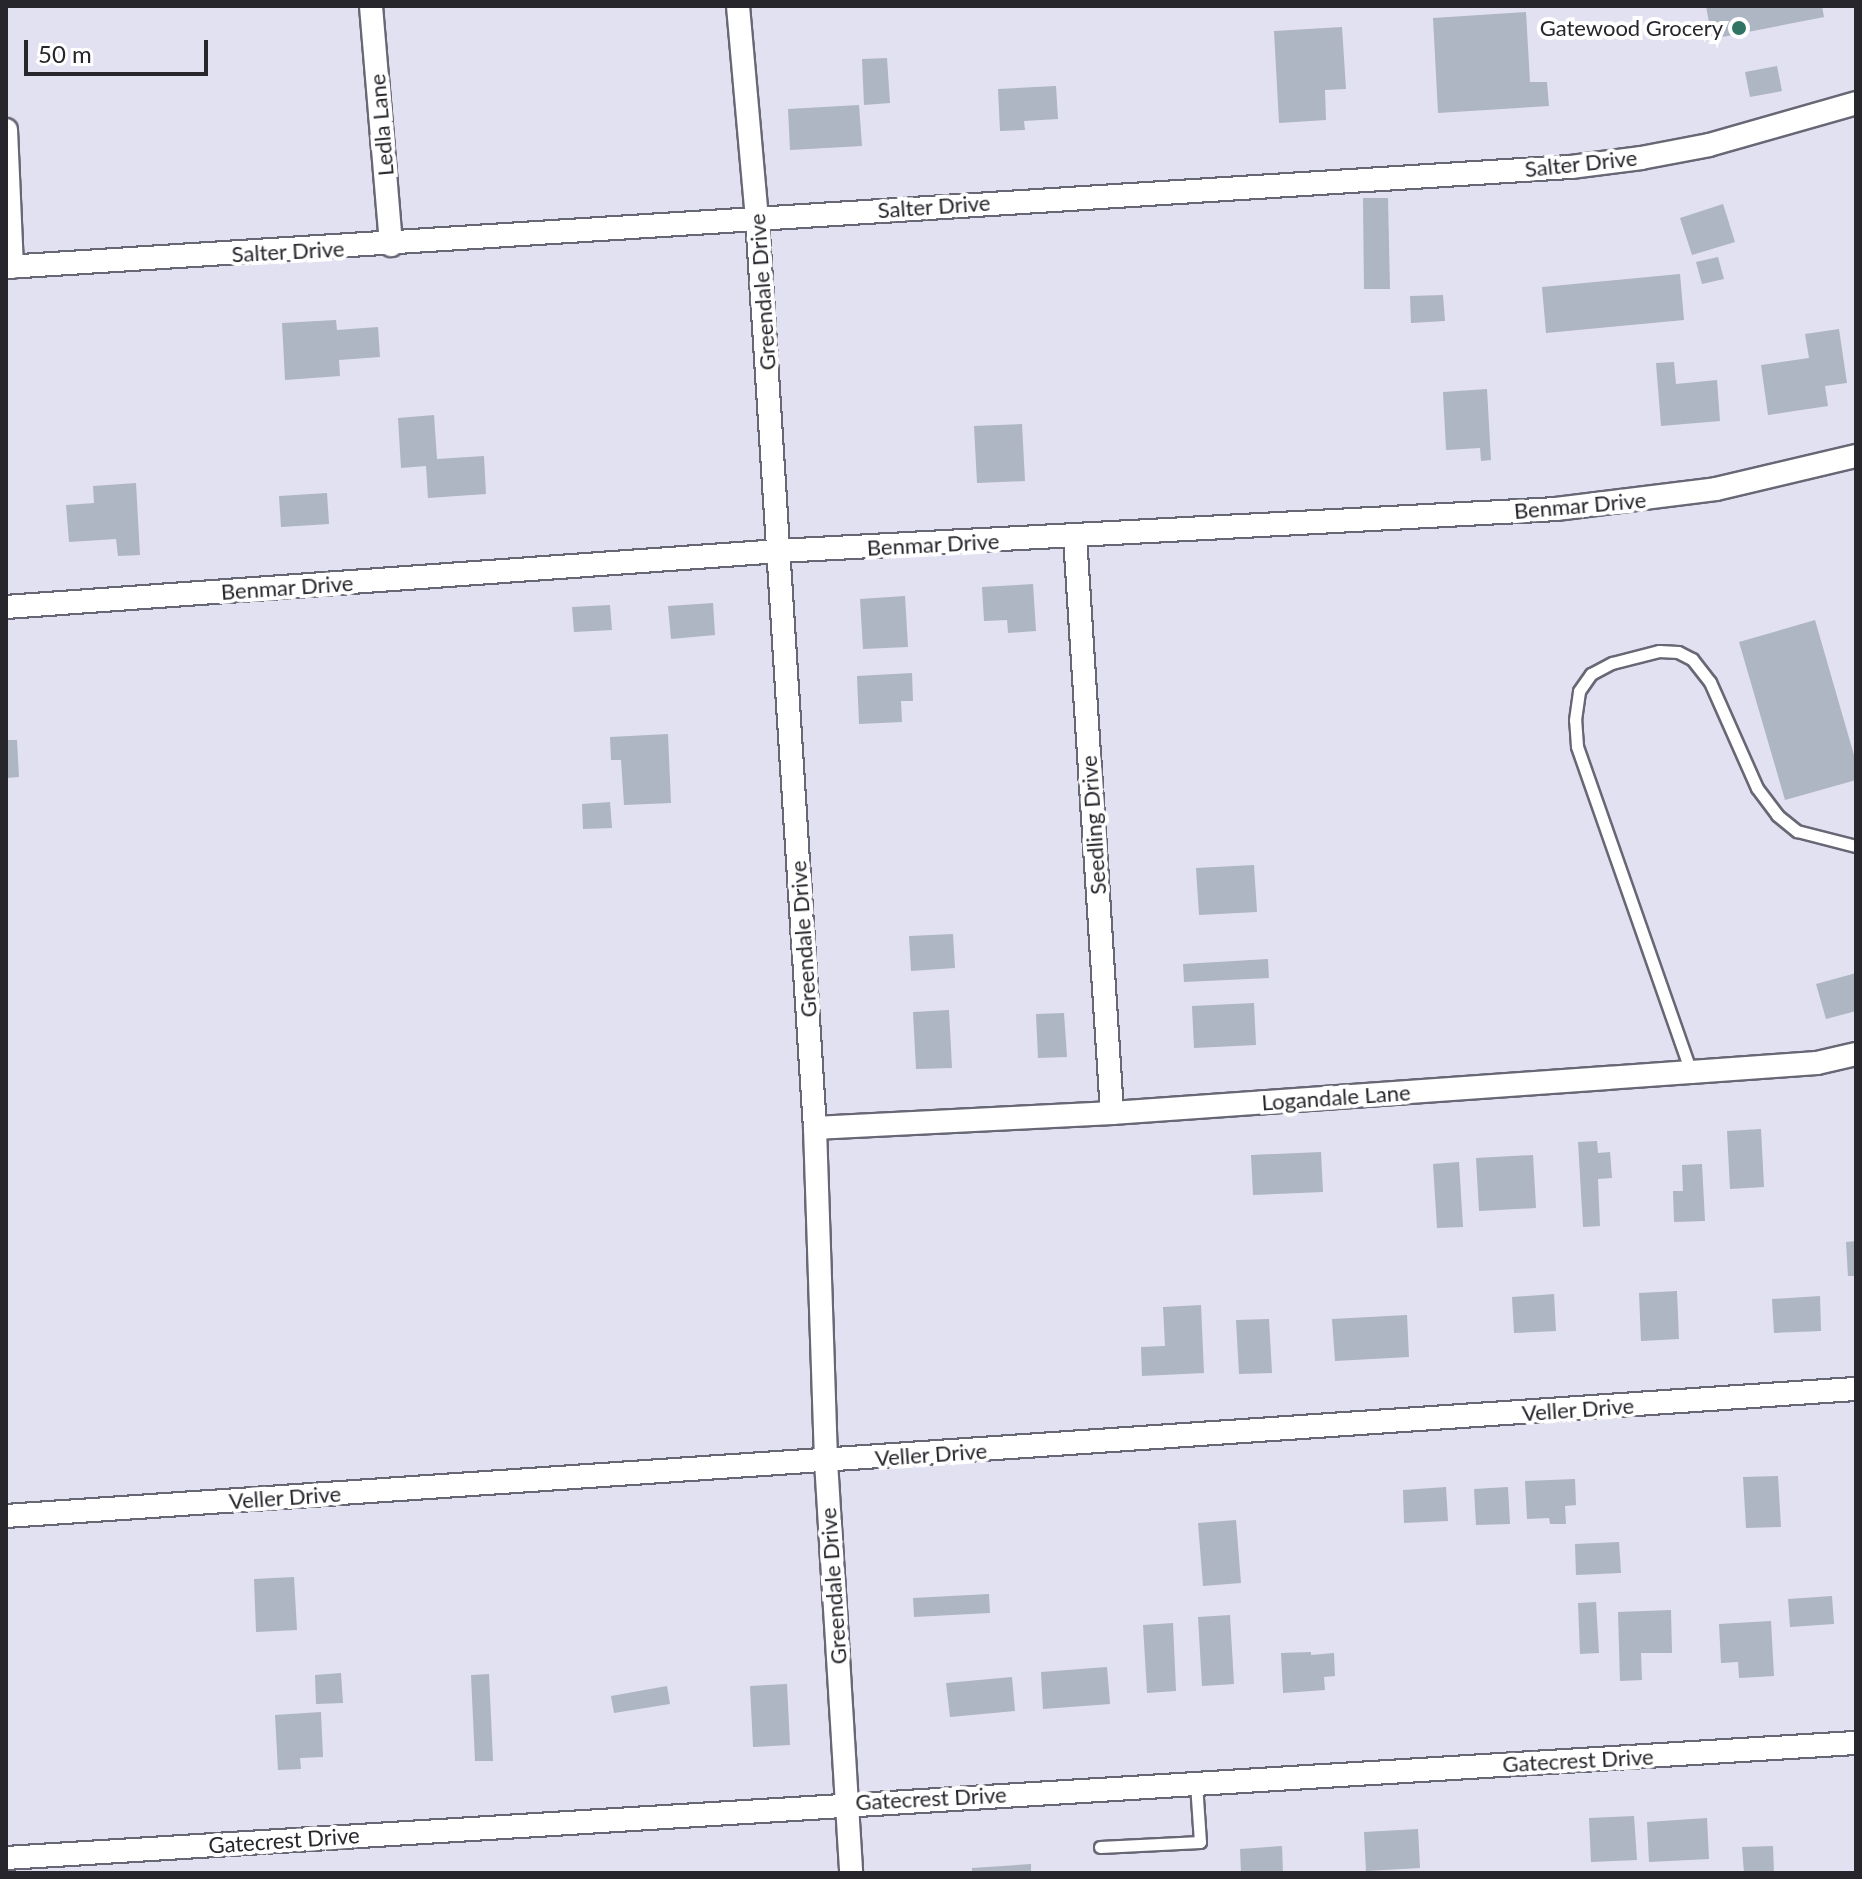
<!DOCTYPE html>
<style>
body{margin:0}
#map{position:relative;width:1862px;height:1879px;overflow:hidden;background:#e2e1f1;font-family:Lato,sans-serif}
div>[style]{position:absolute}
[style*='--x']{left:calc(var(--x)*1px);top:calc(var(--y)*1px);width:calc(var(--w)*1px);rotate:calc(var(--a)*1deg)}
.building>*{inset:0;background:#aeb5c3}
.roads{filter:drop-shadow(2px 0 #686775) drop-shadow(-2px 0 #686775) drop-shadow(0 2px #686775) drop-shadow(0 -2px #686775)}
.lane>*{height:11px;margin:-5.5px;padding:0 5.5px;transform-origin:5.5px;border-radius:5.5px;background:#fff}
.street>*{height:22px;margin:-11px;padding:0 11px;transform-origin:11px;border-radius:11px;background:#fff}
.dots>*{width:22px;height:22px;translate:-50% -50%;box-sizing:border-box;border:4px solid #fff;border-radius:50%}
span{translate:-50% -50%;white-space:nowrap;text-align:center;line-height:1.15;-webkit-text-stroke:8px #fff;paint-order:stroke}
.poi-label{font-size:22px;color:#27262c}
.right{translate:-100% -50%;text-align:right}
.street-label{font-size:22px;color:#27262c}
.frame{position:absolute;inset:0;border:8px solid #27262c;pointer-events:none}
.scale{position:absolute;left:24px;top:40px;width:184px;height:36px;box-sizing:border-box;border:4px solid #27262c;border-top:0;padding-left:10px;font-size:24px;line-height:28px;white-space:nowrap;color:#27262c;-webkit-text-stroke:6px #fff;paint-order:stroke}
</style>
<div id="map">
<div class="building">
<div style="clip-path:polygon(1706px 6px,1822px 6px,1824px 17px,1712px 39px)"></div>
<div style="clip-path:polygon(1526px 12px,1530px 82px,1547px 82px,1549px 106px,1438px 113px,1433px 18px)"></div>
<div style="clip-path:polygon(1342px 27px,1346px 89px,1325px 90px,1326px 120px,1279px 123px,1274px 31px)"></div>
<div style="clip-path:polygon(887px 58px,890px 103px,864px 105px,862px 59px)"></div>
<div style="clip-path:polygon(1777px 66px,1782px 91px,1750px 97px,1745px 72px)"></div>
<div style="clip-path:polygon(1056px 86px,1058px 119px,1024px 121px,1025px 130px,1000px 131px,998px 89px)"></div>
<div style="clip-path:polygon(859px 105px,862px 146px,790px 150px,788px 109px)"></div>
<div style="clip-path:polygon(1363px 198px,1388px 198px,1390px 289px,1364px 289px)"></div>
<div style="clip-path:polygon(1723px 204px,1735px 242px,1692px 255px,1680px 218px)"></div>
<div style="clip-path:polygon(1718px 257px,1724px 279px,1702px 284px,1696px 262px)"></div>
<div style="clip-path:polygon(1680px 274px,1684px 320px,1546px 333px,1542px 287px)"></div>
<div style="clip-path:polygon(1443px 295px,1445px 321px,1411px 323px,1410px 296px)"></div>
<div style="clip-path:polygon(336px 320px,337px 330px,378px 327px,380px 357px,339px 360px,340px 376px,285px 380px,282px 323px)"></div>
<div style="clip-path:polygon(1839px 329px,1847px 383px,1825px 386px,1828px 406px,1768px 415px,1761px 365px,1809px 358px,1805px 334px)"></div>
<div style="clip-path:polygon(1674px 362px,1676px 384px,1717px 380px,1720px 421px,1661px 426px,1656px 363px)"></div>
<div style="clip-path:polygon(1487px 389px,1491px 460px,1481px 461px,1480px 448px,1446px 450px,1443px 392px)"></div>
<div style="clip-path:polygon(434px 415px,437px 459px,484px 456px,486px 494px,428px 498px,426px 466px,401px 468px,398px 418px)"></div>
<div style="clip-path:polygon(1022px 424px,1025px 481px,977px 483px,974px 426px)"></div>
<div style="clip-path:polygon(136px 483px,140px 555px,118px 556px,116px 539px,69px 542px,66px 505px,94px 503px,93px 486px)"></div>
<div style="clip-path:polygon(327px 493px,329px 524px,281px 527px,279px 496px)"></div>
<div style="clip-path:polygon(1033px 584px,1036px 631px,1008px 633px,1007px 620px,984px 621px,982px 587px)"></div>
<div style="clip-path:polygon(905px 596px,908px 647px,863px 649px,860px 599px)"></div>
<div style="clip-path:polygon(713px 603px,715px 635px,671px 639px,668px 606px)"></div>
<div style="clip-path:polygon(610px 605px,612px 630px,574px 632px,572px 607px)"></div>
<div style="clip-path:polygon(1815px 620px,1856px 762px,1856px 780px,1785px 800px,1739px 642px)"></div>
<div style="clip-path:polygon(912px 673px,913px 701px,901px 701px,902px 722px,859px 724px,857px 676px)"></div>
<div style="clip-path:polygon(668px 734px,671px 803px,624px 805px,621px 760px,611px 760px,610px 737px)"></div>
<div style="clip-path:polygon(6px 740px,17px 740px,19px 777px,6px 778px)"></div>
<div style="clip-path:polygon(610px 802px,612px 828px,583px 829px,582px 804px)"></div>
<div style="clip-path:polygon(1254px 865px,1257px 912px,1199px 915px,1196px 868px)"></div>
<div style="clip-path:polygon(953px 934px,955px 968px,911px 971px,909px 936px)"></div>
<div style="clip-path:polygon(1268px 959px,1269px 978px,1184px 982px,1183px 964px)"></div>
<div style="clip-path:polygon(1856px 973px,1856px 1011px,1826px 1019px,1816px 984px)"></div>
<div style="clip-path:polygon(1254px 1003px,1256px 1045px,1194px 1048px,1192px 1006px)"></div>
<div style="clip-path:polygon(949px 1010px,952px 1068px,916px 1069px,913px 1012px)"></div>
<div style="clip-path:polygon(1064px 1013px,1067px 1057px,1038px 1058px,1036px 1014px)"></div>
<div style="clip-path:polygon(1761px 1129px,1764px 1187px,1730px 1189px,1727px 1131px)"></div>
<div style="clip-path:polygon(1597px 1141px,1598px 1153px,1610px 1152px,1612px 1178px,1598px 1179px,1600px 1226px,1583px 1227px,1578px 1142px)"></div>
<div style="clip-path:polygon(1321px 1152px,1323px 1192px,1253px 1195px,1251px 1155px)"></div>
<div style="clip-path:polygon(1533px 1155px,1536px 1208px,1479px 1211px,1476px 1158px)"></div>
<div style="clip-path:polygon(1459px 1162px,1463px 1227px,1437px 1228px,1433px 1164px)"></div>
<div style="clip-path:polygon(1702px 1164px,1705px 1221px,1674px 1222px,1673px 1191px,1683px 1191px,1682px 1165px)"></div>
<div style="clip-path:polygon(1856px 1241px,1856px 1276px,1848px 1276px,1846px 1242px)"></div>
<div style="clip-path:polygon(1677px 1291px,1679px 1339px,1641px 1341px,1639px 1293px)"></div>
<div style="clip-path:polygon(1554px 1294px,1556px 1331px,1514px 1333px,1512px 1297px)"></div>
<div style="clip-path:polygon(1820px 1296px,1821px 1331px,1774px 1333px,1772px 1299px)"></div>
<div style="clip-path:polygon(1201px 1305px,1204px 1373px,1142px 1376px,1141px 1347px,1165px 1346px,1163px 1307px)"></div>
<div style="clip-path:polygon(1407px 1315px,1409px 1357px,1335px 1361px,1332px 1319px)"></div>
<div style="clip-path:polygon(1269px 1319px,1272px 1373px,1239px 1374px,1236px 1320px)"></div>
<div style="clip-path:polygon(1778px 1476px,1781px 1527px,1746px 1528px,1743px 1477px)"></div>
<div style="clip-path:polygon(1575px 1479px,1576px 1505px,1565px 1506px,1566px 1524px,1550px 1524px,1549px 1518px,1527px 1519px,1525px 1481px)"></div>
<div style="clip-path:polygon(1446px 1487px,1448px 1521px,1404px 1523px,1403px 1490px)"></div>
<div style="clip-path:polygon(1508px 1487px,1510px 1524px,1476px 1525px,1474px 1489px)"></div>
<div style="clip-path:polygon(1236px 1520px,1241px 1583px,1203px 1586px,1198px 1523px)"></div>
<div style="clip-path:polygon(1619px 1542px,1621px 1573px,1576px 1575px,1575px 1544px)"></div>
<div style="clip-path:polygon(294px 1577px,297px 1630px,256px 1632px,254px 1579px)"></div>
<div style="clip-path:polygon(989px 1594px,990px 1613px,914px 1617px,913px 1598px)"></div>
<div style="clip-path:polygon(1832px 1596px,1834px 1624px,1790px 1627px,1788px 1599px)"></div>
<div style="clip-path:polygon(1596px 1602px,1599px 1653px,1580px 1654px,1578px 1603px)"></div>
<div style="clip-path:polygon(1671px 1610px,1672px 1653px,1641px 1653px,1642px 1680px,1620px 1681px,1618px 1612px)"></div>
<div style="clip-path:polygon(1230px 1615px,1234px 1684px,1202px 1686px,1198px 1617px)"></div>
<div style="clip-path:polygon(1771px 1621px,1774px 1676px,1739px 1678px,1738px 1662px,1721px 1663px,1719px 1624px)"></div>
<div style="clip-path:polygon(1173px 1623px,1176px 1691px,1147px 1693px,1143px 1625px)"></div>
<div style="clip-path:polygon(1311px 1652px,1311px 1655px,1334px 1653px,1335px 1676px,1324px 1677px,1325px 1690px,1283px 1693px,1281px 1653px)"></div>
<div style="clip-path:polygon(1107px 1667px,1110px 1704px,1043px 1709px,1041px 1672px)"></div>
<div style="clip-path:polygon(341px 1673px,343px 1703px,316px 1704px,315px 1675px)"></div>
<div style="clip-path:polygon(489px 1674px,493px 1761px,475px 1761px,471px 1675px)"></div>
<div style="clip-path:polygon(1012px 1677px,1015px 1711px,950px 1717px,946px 1683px)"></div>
<div style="clip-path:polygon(787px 1684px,790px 1745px,753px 1747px,750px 1686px)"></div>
<div style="clip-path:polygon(667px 1686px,670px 1704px,614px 1713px,611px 1696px)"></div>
<div style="clip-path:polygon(321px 1712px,323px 1757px,300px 1758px,301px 1769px,278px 1770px,275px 1715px)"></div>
<div style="clip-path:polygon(1634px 1816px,1637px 1860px,1591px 1862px,1589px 1818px)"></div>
<div style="clip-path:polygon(1707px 1818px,1709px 1859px,1649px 1862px,1647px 1822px)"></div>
<div style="clip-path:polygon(1418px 1829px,1420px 1868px,1366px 1871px,1364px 1832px)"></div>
<div style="clip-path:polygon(1282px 1846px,1283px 1873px,1241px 1873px,1240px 1849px)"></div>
<div style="clip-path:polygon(1773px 1846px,1774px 1873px,1744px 1873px,1742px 1847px)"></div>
<div style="clip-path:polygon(1031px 1864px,1031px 1873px,972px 1873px,972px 1868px)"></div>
</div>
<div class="roads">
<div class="lane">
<div style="--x:1691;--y:1072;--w:345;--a:-109.3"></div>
<div style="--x:1577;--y:746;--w:26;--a:-94"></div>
<div style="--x:1575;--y:720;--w:29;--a:-82"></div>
<div style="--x:1579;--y:691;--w:21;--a:-55"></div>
<div style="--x:1591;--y:674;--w:24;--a:-28"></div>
<div style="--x:1612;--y:663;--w:49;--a:-14.3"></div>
<div style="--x:1659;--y:651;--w:19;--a:3"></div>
<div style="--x:1678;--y:652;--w:16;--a:27"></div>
<div style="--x:1692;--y:659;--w:29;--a:52"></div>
<div style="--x:1710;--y:682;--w:116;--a:66.1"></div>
<div style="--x:1757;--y:788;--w:34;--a:53"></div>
<div style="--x:1777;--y:815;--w:26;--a:39"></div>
<div style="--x:1797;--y:831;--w:61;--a:14.3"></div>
<div style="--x:1100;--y:1847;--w:100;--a:-2.9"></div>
<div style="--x:1200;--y:1842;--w:59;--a:-93.9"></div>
</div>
<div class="street">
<div style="--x:371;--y:6;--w:240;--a:85.2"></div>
<div style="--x:738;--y:6;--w:212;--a:84.9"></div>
<div style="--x:757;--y:217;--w:913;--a:86.36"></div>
<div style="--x:815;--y:1128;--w:333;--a:88.1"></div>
<div style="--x:826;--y:1461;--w:413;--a:86.5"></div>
<div style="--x:6;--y:130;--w:137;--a:87.5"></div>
<div style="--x:6;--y:267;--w:1568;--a:-3.66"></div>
<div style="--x:1571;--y:167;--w:71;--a:-7.3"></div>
<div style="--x:1641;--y:158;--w:69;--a:-10.8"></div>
<div style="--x:1709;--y:145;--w:153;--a:-15.9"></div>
<div style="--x:1075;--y:537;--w:577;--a:86.32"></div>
<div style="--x:6;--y:607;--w:775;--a:-4.14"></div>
<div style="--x:779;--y:551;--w:778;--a:-3.09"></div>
<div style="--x:1556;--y:509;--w:161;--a:-7.1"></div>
<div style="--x:1716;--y:489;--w:144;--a:-13.3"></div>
<div style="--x:815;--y:1128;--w:297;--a:-2.9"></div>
<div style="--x:1112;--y:1113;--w:580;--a:-4.05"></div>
<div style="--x:1691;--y:1072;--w:126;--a:-4.1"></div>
<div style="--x:1817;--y:1063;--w:40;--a:-13"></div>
<div style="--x:6;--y:1516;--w:1854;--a:-3.93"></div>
<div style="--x:6;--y:1858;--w:1854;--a:-3.56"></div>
</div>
</div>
<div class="dots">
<div style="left:1739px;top:28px;background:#327464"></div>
</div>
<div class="poi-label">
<span class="right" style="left:1723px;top:28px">Gatewood Grocery</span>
</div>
<div class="street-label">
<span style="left:381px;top:125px;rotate:-95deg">Ledla Lane</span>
<span style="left:1581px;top:163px;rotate:-6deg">Salter Drive</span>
<span style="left:934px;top:206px;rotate:-4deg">Salter Drive</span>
<span style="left:288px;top:251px;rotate:-3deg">Salter Drive</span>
<span style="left:762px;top:292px;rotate:-94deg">Greendale Drive</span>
<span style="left:1580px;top:505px;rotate:-5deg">Benmar Drive</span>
<span style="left:933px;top:544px;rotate:-3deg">Benmar Drive</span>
<span style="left:287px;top:587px;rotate:-4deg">Benmar Drive</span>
<span style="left:1093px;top:825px;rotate:-94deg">Seedling Drive</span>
<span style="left:803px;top:939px;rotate:-94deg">Greendale Drive</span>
<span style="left:1336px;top:1097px;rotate:-4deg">Logandale Lane</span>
<span style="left:1578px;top:1409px;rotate:-4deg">Veller Drive</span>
<span style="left:931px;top:1454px;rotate:-4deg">Veller Drive</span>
<span style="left:285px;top:1497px;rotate:-4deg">Veller Drive</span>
<span style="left:833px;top:1586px;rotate:-94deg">Greendale Drive</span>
<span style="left:1578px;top:1760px;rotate:-3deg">Gatecrest Drive</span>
<span style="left:931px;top:1798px;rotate:-3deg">Gatecrest Drive</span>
<span style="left:284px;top:1840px;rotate:-4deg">Gatecrest Drive</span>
</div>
<div class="frame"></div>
<div class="scale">50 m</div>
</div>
